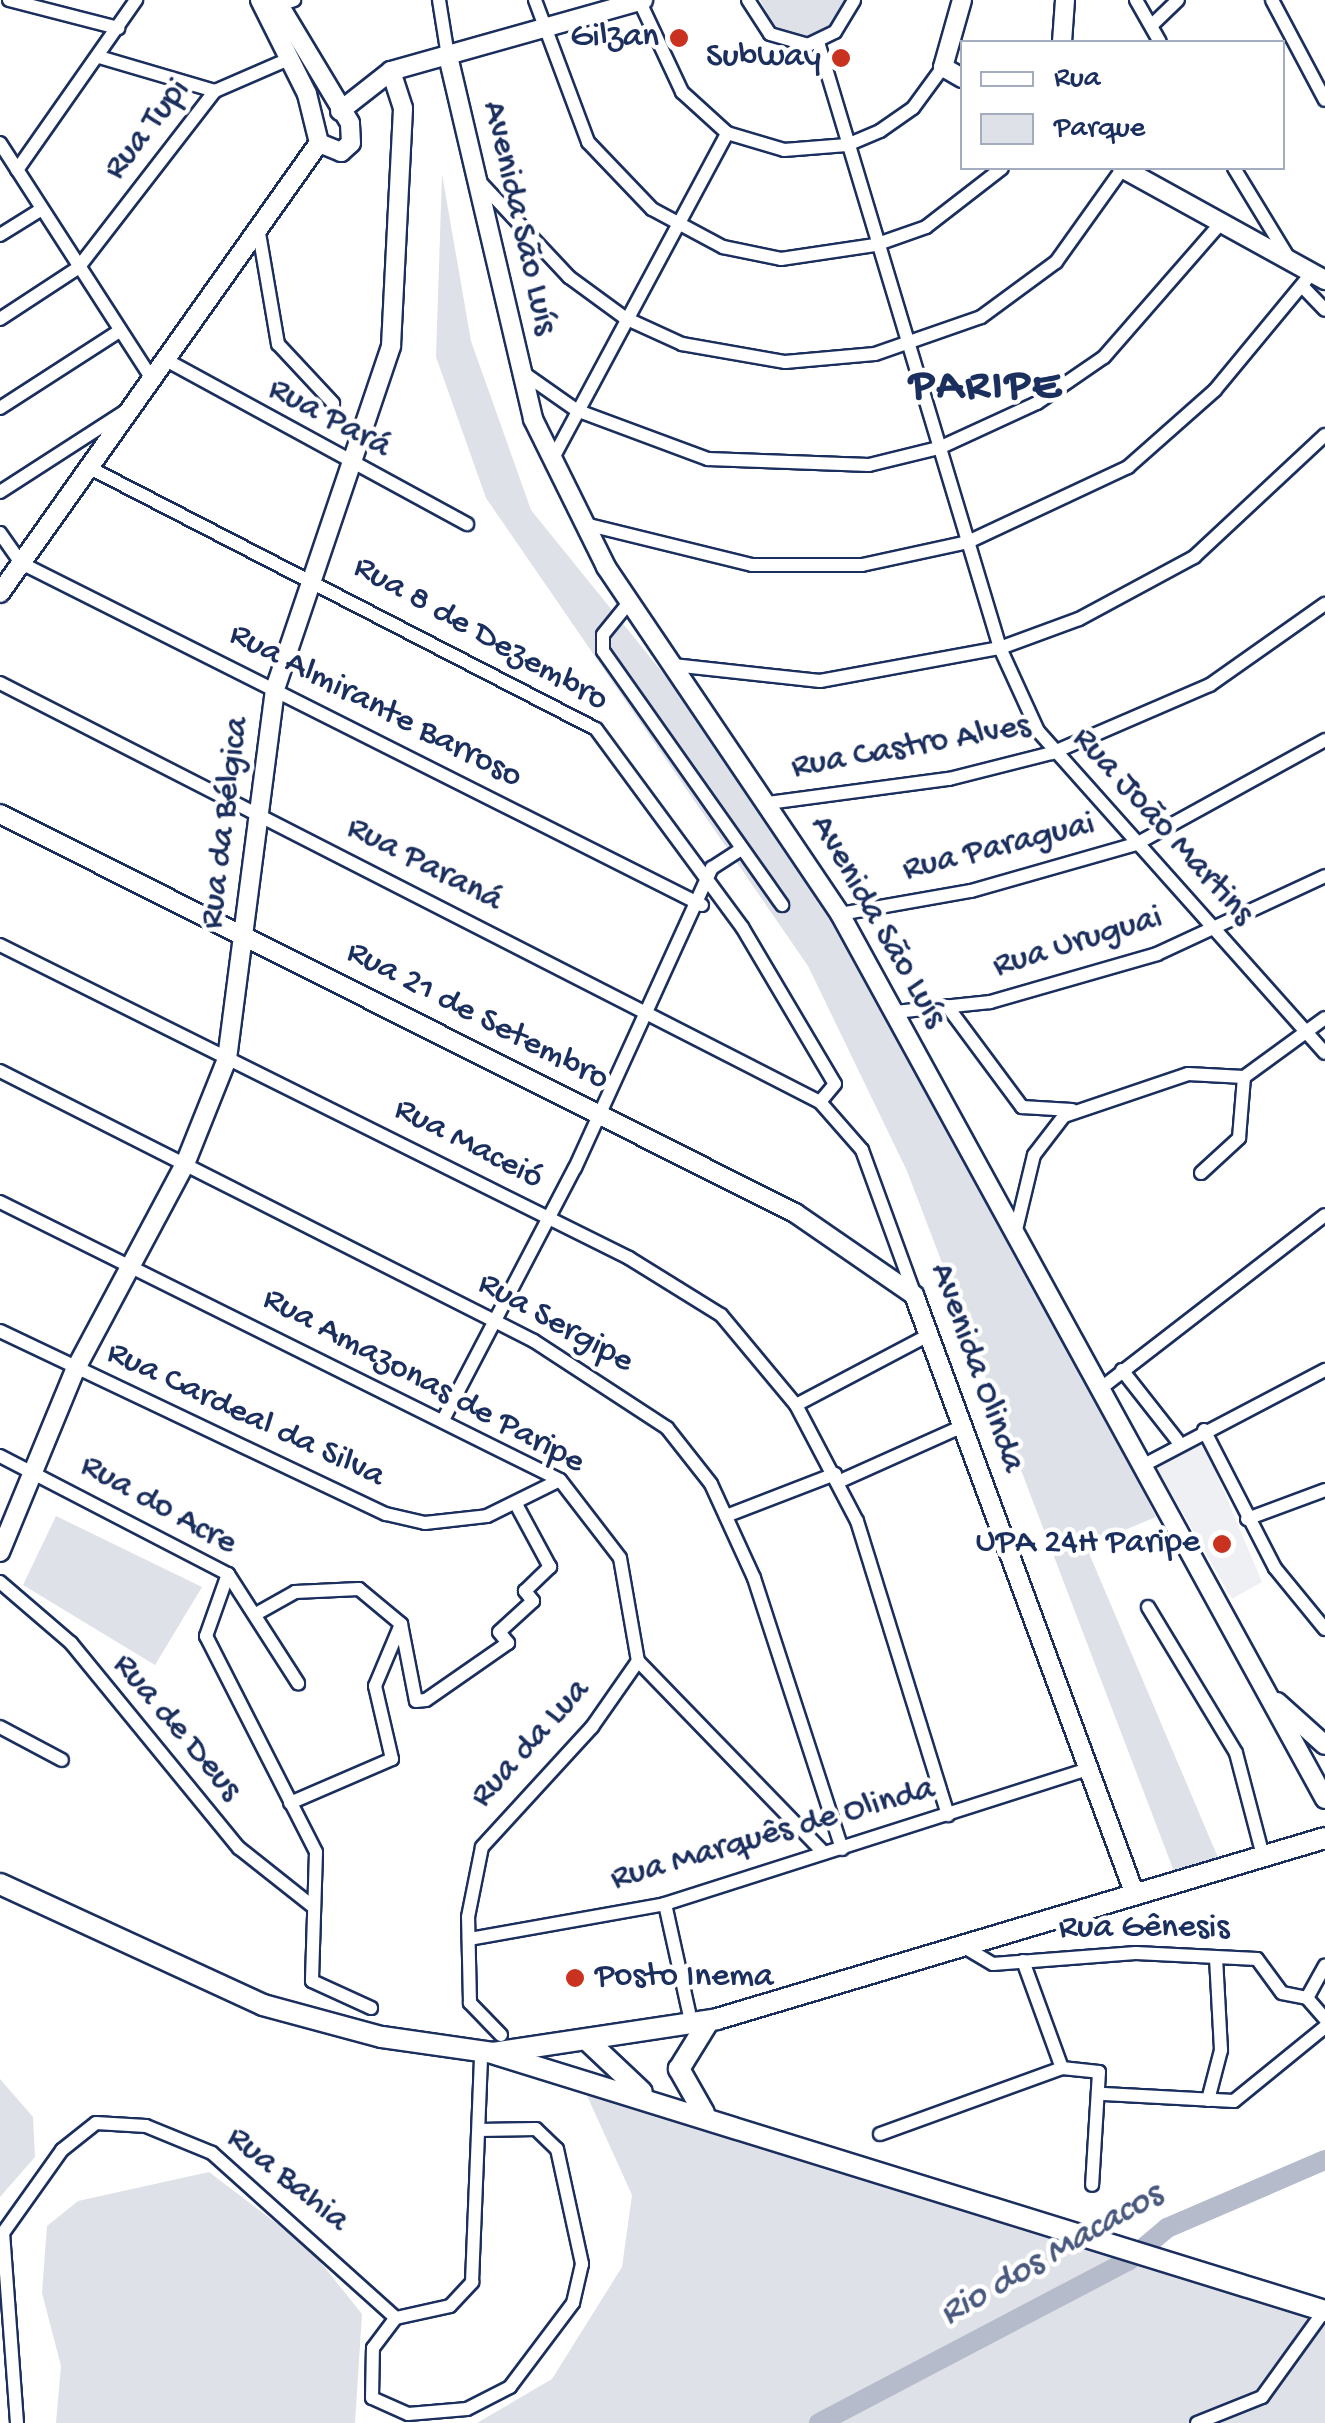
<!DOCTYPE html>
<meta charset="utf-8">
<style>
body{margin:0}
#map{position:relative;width:1325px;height:2423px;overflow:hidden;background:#fff;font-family:"Gochi Hand",sans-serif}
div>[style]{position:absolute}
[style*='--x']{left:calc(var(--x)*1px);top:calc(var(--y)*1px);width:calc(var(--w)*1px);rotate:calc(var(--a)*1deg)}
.built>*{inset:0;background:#eff0f4}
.green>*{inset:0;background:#dee1e7}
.river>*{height:20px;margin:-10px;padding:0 10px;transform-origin:10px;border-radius:10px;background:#b5bbca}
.roads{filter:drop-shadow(2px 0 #1b2f5e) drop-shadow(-2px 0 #1b2f5e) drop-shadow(0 2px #1b2f5e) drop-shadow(0 -2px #1b2f5e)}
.street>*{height:12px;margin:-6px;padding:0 6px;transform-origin:6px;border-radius:6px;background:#fff}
.secondary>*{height:18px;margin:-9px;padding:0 9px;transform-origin:9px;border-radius:9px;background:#fff}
.primary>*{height:20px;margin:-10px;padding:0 10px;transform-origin:10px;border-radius:10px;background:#fff}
.dots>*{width:28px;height:28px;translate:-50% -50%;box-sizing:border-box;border:5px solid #fff;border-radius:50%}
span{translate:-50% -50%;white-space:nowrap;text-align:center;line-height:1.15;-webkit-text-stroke:9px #fff;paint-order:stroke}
.poi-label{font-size:35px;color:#1b2f5e}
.right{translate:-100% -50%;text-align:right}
.left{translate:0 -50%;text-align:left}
.street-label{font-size:35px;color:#1b2f5e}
.water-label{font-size:38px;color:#49597e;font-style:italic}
.district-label{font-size:45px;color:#1b2f5e;font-weight:700;letter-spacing:2.5px}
.legend{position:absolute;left:960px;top:40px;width:325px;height:130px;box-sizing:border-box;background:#fff;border:2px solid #a4acbf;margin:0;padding:12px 18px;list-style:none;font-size:30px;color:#1b2f5e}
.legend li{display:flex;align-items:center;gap:20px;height:50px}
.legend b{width:50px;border:2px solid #a4acbf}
</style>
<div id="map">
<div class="built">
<div style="clip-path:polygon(1202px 1439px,1262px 1582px,1232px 1599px,1154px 1463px)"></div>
</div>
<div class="green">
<div style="clip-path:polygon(760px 0,856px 0,840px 29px,807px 40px,774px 27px)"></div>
<div style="clip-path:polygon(442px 174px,471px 341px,531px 510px,768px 803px,1015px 1236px,1156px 1517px,1086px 1546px,1219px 1860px,1175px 1874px,907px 1171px,808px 966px,486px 498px,436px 357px)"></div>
<div style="clip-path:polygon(56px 1516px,202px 1587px,155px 1665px,23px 1585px)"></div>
<div style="clip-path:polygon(0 2079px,33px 2117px,35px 2157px,0 2197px)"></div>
<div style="clip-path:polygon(584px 2089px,1325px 2323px,1325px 2423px,477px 2423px,552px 2379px,622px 2267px,632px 2195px)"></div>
<div style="clip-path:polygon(209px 2172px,310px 2249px,362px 2314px,355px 2423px,56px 2423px,61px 2366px,42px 2293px,47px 2226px,78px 2201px)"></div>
</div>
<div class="river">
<div style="--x:819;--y:2423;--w:349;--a:-27.7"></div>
<div style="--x:1128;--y:2261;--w:51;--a:-40.2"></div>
<div style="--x:1167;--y:2228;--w:172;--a:-23.3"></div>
</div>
<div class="roads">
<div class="street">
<div style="--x:9;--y:0;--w:113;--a:14.4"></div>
<div style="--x:439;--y:0;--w:57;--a:80.9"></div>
<div style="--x:535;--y:0;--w:152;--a:69.5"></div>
<div style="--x:588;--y:142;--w:93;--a:46.3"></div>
<div style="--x:652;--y:209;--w:81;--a:28.2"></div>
<div style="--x:723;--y:247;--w:59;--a:11.7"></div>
<div style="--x:781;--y:259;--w:95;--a:-8.5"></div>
<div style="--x:875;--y:245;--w:54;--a:-19.4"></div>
<div style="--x:926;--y:227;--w:96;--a:-37.8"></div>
<div style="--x:639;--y:0;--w:102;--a:64.9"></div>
<div style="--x:682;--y:92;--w:61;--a:42.3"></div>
<div style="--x:727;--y:133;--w:59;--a:16.6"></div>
<div style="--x:784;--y:150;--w:63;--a:-4.5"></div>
<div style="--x:847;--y:145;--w:36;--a:-23"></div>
<div style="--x:880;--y:131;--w:40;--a:-34.9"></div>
<div style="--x:913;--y:108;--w:51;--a:-53.8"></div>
<div style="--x:748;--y:0;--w:40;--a:57.1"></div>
<div style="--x:770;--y:34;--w:40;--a:16"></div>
<div style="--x:808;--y:45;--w:30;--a:-26"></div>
<div style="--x:835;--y:32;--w:37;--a:-59"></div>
<div style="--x:1136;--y:0;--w:48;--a:60.3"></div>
<div style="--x:1272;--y:0;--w:113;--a:62.1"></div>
<div style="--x:279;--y:5;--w:16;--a:-18"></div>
<div style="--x:1152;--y:25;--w:36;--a:-44"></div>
<div style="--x:818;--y:42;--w:633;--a:73.28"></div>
<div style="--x:1000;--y:648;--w:91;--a:65.4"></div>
<div style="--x:1038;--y:731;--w:431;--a:48.3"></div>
<div style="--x:99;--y:57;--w:121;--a:16.3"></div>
<div style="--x:0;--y:143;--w:281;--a:57.2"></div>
<div style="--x:1234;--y:168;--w:108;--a:58.7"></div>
<div style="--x:17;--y:170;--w:208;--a:-55"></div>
<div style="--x:481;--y:183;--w:129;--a:46.9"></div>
<div style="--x:569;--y:277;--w:69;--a:36.2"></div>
<div style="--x:625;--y:318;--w:63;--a:24.5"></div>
<div style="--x:682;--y:344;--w:105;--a:9.9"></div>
<div style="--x:785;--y:362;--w:90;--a:-5.1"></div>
<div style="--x:875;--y:354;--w:112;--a:-19.2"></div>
<div style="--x:981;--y:317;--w:93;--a:-36.3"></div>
<div style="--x:1056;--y:262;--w:115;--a:-54.5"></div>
<div style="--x:259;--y:233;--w:113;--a:80.3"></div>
<div style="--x:278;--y:344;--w:81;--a:47"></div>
<div style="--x:0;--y:235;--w:49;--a:-31.8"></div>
<div style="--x:1302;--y:286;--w:33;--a:46"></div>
<div style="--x:0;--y:319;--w:93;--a:-33.2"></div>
<div style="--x:78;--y:268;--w:224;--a:-52.3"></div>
<div style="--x:215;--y:91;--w:81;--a:-23.4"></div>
<div style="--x:166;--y:360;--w:343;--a:28.6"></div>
<div style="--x:522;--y:372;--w:66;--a:35.1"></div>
<div style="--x:576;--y:410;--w:141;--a:20.4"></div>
<div style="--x:708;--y:459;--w:161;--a:2.1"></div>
<div style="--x:869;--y:465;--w:72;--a:-13.7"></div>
<div style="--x:939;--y:448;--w:108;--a:-24.7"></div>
<div style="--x:1037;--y:403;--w:81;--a:-34.5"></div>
<div style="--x:1104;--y:357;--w:176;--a:-48.9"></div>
<div style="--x:0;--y:408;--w:140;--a:-32.8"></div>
<div style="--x:552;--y:460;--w:371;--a:-61.8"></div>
<div style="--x:90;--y:468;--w:569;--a:27.29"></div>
<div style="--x:596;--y:729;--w:246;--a:53.6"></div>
<div style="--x:742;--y:927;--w:182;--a:59.4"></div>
<div style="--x:835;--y:1084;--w:23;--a:130"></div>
<div style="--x:0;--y:492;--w:148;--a:-32.8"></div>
<div style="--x:585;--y:524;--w:172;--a:13.8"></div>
<div style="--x:752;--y:565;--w:110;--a:0"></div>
<div style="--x:862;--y:565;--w:108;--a:-12.2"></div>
<div style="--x:968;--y:542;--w:177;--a:-25.1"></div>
<div style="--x:1128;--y:467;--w:116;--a:-41.5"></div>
<div style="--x:1215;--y:390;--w:151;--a:-50.4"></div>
<div style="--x:0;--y:533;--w:37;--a:55"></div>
<div style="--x:21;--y:563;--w:762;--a:26.67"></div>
<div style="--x:627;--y:605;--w:38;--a:129"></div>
<div style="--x:603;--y:635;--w:16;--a:90"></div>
<div style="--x:603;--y:651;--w:311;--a:54.8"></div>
<div style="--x:673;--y:665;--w:148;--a:6.2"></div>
<div style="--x:820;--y:681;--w:183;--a:-10.4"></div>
<div style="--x:1000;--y:648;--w:84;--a:-20.2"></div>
<div style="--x:1079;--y:619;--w:131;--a:-28.3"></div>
<div style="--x:1194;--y:557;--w:179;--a:-43"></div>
<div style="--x:0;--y:683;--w:921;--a:27.07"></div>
<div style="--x:820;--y:1102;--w:64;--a:48.8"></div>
<div style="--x:862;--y:1150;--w:152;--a:70"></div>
<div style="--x:768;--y:803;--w:183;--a:-7.6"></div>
<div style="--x:949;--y:779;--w:106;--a:-14.2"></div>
<div style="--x:1052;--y:753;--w:172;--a:-23.3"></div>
<div style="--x:1210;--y:685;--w:141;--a:-35.2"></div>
<div style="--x:840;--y:914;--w:133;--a:-10"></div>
<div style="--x:971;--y:891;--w:172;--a:-15.9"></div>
<div style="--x:1136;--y:844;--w:216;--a:-28.8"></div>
<div style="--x:0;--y:945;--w:703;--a:26.46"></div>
<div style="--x:629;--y:1258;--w:108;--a:31.8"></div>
<div style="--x:721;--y:1315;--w:117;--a:50.2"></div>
<div style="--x:796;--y:1405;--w:131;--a:62.3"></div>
<div style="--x:857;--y:1521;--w:308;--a:72.8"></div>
<div style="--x:947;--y:1006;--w:126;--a:53.4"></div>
<div style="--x:1022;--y:1107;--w:50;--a:3.4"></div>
<div style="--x:895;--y:1012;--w:96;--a:-6"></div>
<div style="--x:990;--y:1002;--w:174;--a:-16"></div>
<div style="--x:1157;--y:954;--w:185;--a:-24.9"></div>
<div style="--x:0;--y:1071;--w:598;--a:26.82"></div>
<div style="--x:534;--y:1341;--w:159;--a:33.2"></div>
<div style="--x:667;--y:1428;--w:71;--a:51.8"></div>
<div style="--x:711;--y:1484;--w:103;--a:65.4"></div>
<div style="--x:754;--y:1578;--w:285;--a:72"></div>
<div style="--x:1201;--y:1173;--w:52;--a:-42.6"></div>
<div style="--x:1239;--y:1138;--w:61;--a:-85.3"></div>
<div style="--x:0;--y:1202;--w:625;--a:26.4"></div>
<div style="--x:560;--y:1480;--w:98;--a:52.4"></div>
<div style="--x:620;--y:1558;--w:105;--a:80.1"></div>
<div style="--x:638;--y:1661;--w:267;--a:45.9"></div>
<div style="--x:1015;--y:1234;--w:81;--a:-76.5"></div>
<div style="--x:1034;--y:1155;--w:49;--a:-52.4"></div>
<div style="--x:1064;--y:1116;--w:131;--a:-18.7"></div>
<div style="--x:1188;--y:1074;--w:56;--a:3.1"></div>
<div style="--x:1244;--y:1077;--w:100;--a:-36.1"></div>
<div style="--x:0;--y:1331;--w:427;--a:25.4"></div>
<div style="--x:386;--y:1514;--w:40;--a:13"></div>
<div style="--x:425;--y:1523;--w:62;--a:-6.4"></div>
<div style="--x:487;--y:1516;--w:81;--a:-26.3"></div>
<div style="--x:1122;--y:1370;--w:89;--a:51.8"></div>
<div style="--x:1100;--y:1389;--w:284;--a:-37.7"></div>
<div style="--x:796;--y:1405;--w:150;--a:-27.8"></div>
<div style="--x:443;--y:1420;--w:284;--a:-62.4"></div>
<div style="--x:575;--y:1168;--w:330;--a:-65.5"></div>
<div style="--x:712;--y:868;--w:35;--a:-33"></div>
<div style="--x:1204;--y:1430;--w:155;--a:62.8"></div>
<div style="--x:1275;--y:1568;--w:79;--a:50.7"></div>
<div style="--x:0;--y:1456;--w:257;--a:27.4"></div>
<div style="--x:228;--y:1574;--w:130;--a:57.3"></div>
<div style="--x:1142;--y:1466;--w:207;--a:-27.7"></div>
<div style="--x:838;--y:1482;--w:137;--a:-24.1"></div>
<div style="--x:726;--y:1516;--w:117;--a:-21.1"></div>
<div style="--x:1247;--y:1519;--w:83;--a:-20.4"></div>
<div style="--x:228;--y:1574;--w:66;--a:109.5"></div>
<div style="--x:206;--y:1636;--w:242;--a:63"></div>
<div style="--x:316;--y:1852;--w:129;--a:91.8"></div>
<div style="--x:312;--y:1981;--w:65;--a:24.6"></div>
<div style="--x:0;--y:1582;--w:94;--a:40.7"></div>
<div style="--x:71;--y:1643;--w:265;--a:50.7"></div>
<div style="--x:239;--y:1848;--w:92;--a:38.4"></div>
<div style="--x:1148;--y:1607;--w:170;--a:58.9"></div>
<div style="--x:1236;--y:1753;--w:106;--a:75.3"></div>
<div style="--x:256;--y:1614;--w:45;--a:-29.4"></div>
<div style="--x:295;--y:1592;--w:64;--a:-2.7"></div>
<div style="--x:359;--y:1589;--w:55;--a:39.8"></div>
<div style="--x:401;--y:1624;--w:78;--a:79"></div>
<div style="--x:416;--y:1701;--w:10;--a:-6"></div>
<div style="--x:426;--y:1700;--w:100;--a:-34.8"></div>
<div style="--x:508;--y:1643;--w:14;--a:-129"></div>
<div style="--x:499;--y:1632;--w:46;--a:-42.4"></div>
<div style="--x:533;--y:1601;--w:13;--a:-129"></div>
<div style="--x:525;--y:1591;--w:35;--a:-44"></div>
<div style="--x:550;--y:1567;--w:72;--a:-118.4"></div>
<div style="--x:0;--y:1727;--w:70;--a:28"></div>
<div style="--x:290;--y:1803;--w:111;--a:-23.3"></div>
<div style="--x:392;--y:1759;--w:75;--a:-103.1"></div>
<div style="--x:375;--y:1686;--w:67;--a:-67.2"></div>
<div style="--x:665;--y:1904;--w:111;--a:77.5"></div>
<div style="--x:469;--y:1939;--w:199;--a:-10.1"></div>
<div style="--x:665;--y:1904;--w:445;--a:-17.7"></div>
<div style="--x:966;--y:1948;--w:31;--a:31"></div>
<div style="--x:993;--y:1964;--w:143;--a:-4.4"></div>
<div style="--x:1136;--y:1953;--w:121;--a:2.8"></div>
<div style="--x:1257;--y:1959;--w:42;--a:53.7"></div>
<div style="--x:1282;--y:1993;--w:25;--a:11"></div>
<div style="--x:1023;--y:1961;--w:114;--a:70"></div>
<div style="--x:1062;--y:2068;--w:37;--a:6"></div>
<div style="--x:1099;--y:2072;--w:113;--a:93.5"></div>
<div style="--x:1307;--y:1998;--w:37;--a:-61"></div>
<div style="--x:1307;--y:1998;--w:28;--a:49"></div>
<div style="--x:501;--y:2035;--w:45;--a:-134.1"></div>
<div style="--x:470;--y:2003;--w:86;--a:-91.3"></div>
<div style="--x:468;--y:1917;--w:71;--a:-78.7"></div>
<div style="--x:482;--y:1847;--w:163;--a:-47.5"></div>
<div style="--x:592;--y:1727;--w:80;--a:-55.1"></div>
<div style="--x:1104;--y:2094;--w:130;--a:3.1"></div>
<div style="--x:1234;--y:2101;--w:117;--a:-39.1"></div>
<div style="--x:1208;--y:2100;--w:52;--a:-75.4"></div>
<div style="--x:1221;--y:2050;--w:92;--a:-93.1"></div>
<div style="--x:479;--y:2130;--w:57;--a:-1"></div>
<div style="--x:536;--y:2129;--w:29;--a:44"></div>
<div style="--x:557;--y:2149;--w:118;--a:77.7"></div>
<div style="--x:582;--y:2264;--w:40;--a:103"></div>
<div style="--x:573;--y:2303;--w:105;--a:126.9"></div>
<div style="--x:510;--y:2387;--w:48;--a:152.9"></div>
<div style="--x:467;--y:2409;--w:59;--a:175.2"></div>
<div style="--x:408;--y:2414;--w:39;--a:-156"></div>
<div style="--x:372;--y:2398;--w:50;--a:-88.9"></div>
<div style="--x:373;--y:2348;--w:38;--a:-53"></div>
<div style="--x:396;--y:2318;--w:55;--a:-12.5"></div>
<div style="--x:450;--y:2306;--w:33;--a:-47"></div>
<div style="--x:472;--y:2282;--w:229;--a:-87.7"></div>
<div style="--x:880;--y:2134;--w:194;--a:-19.9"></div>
<div style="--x:17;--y:2423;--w:191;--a:-94.2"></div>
<div style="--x:3;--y:2233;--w:102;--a:-54.6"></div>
<div style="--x:62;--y:2150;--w:43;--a:-38.5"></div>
<div style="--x:96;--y:2123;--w:50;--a:3.4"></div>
<div style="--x:146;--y:2126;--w:71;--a:22.2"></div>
<div style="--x:212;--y:2153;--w:247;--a:41.9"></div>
<div style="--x:1197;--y:2423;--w:70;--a:-21.8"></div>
<div style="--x:1262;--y:2397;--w:106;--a:-54.2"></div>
</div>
<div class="secondary">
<div style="--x:260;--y:0;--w:105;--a:63.4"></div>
<div style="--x:307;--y:94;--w:50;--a:76.2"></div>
<div style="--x:319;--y:143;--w:24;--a:22"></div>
<div style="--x:341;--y:152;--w:13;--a:-42"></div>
<div style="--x:351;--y:143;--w:20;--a:-93"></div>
<div style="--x:350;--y:123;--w:144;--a:-121"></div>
<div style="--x:962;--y:0;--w:70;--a:105.8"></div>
<div style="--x:943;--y:67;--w:22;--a:30"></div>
<div style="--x:1062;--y:42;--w:42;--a:-85.9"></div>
<div style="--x:448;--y:56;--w:373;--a:76.8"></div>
<div style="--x:533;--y:419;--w:165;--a:63.7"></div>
<div style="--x:606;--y:567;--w:419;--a:56"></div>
<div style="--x:840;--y:914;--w:1009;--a:61.28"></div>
<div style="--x:340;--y:111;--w:65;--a:-38.1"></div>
<div style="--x:391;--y:71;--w:262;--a:-15.7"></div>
<div style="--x:1122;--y:168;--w:232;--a:28.9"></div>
<div style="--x:0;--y:593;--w:552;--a:-54.67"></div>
<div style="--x:0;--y:814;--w:890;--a:26.65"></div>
<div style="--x:795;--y:1213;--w:145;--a:34.6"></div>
<div style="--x:914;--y:1295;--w:639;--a:69.78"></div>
<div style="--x:0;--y:1552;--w:197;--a:-67.6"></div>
<div style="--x:75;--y:1370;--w:234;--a:-61.9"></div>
<div style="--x:185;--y:1164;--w:113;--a:-68.2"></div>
<div style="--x:227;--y:1059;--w:373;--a:-82.6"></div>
<div style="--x:275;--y:689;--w:362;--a:-71.3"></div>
<div style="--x:391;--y:346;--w:238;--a:-87.1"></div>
<div style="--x:403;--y:108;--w:39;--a:-108"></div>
<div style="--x:1277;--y:1702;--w:64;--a:41.9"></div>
</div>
<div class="primary">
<div style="--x:0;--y:1884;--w:289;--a:24.7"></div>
<div style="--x:263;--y:2005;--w:123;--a:15.1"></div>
<div style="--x:382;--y:2037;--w:112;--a:8.2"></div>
<div style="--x:493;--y:2053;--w:227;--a:-8.6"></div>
<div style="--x:717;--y:2019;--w:634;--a:-16.58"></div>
<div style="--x:590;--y:2043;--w:71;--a:43.3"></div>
<div style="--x:495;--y:2054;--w:869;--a:17.2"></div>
<div style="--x:704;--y:2113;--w:51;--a:-119.6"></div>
<div style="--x:679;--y:2069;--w:55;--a:-58.3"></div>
</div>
</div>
<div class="dots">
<div style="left:679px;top:38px;background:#c8321e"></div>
<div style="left:841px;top:58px;background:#c8321e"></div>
<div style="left:1222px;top:1544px;background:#c8321e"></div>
<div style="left:575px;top:1978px;background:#c8321e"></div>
</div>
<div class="poi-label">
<span class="right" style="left:659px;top:38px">Gilzan</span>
<span class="right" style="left:821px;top:58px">Subway</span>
<span class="right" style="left:1200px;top:1544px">UPA 24H Paripe</span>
<span class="left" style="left:595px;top:1978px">Posto Inema</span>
</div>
<div class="street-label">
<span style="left:148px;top:130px;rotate:-52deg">Rua Tupi</span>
<span style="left:518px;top:218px;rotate:77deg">Avenida São Luís</span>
<span style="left:329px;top:419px;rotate:28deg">Rua Pará</span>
<span style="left:480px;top:635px;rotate:29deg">Rua 8 de Dezembro</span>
<span style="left:375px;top:707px;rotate:27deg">Rua Almirante Barroso</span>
<span style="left:911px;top:748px;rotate:-10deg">Rua Castro Alves</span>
<span style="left:226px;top:823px;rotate:-83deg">Rua da Bélgica</span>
<span style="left:1162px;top:827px;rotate:48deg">Rua João Martins</span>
<span style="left:999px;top:848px;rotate:-14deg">Rua Paraguai</span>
<span style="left:424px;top:865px;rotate:27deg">Rua Paraná</span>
<span style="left:877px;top:922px;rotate:60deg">Avenida São Luís</span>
<span style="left:1078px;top:943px;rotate:-17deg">Rua Uruguai</span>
<span style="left:477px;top:1017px;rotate:27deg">Rua 21 de Setembro</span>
<span style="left:468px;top:1145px;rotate:27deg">Rua Maceió</span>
<span style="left:555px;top:1324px;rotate:29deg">Rua Sergipe</span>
<span style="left:976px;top:1368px;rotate:70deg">Avenida Olinda</span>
<span style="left:423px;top:1382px;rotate:28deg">Rua Amazonas de Paripe</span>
<span style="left:245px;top:1416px;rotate:25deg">Rua Cardeal da Silva</span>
<span style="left:158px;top:1506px;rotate:29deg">Rua do Acre</span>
<span style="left:176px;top:1728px;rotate:50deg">Rua de Deus</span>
<span style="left:531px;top:1744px;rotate:-48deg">Rua da Lua</span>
<span style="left:773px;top:1835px;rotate:-16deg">Rua Marquês de Olinda</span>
<span style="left:1144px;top:1929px">Rua Gênesis</span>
<span style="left:287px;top:2180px;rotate:39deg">Rua Bahia</span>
</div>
<div class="water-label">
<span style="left:1052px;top:2256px;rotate:-30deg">Rio dos Macacos</span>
</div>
<div class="district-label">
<span style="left:986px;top:388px">PARIPE</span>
</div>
<ul class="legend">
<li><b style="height:12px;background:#fff"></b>Rua</li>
<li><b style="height:28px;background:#dee1e7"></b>Parque</li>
</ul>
</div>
